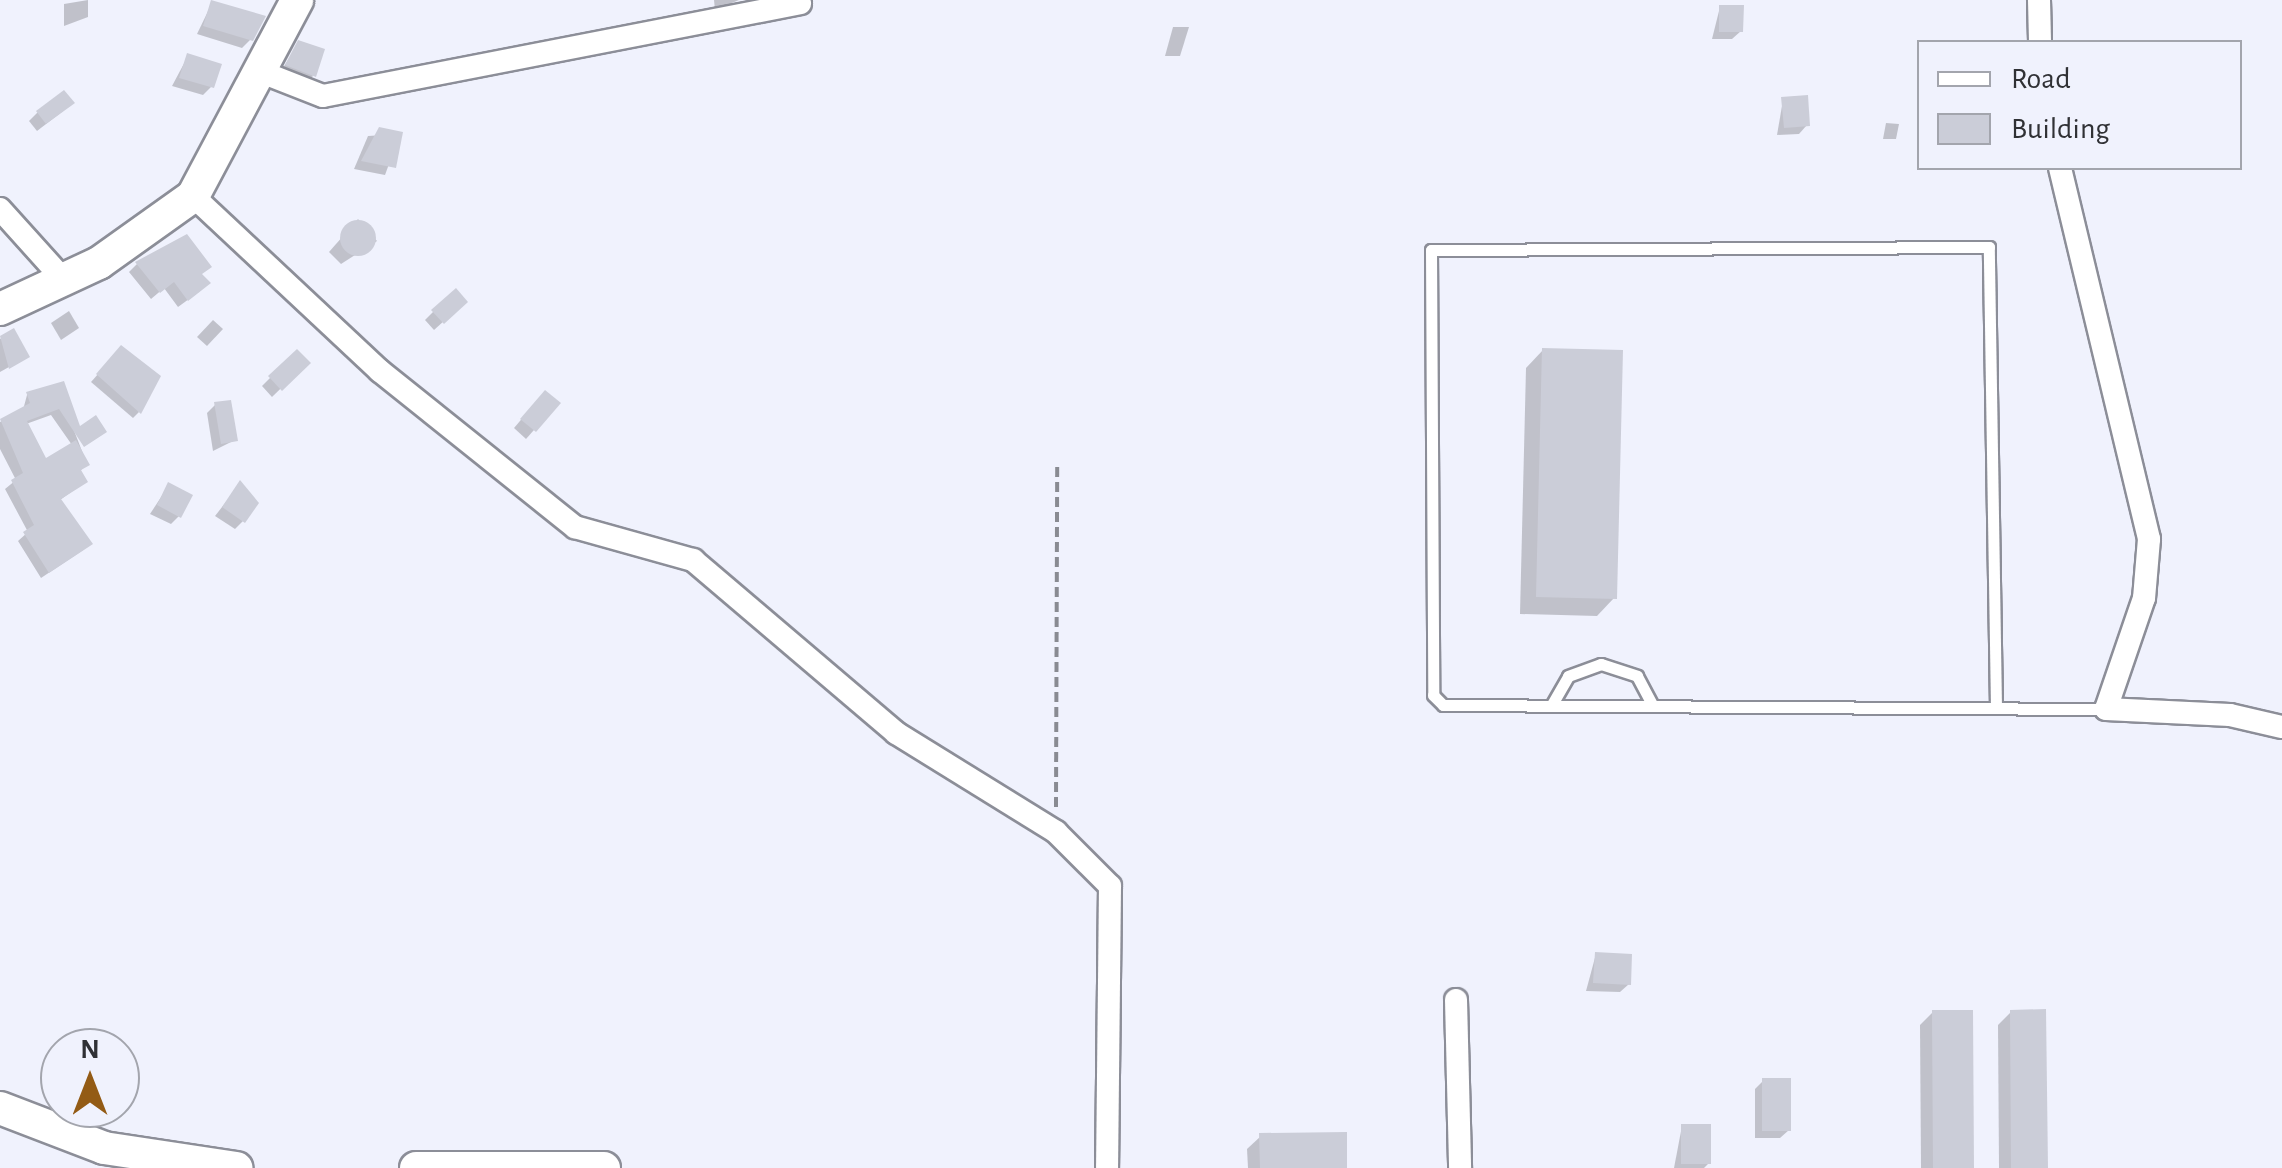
<!DOCTYPE html>
<style>
body{margin:0}
#map{position:relative;width:2282px;height:1168px;overflow:hidden;background:#f0f2fd;font-family:"Alegreya Sans",sans-serif}
div>[style]{position:absolute}
[style*='--x']{left:calc(var(--x)*1px);top:calc(var(--y)*1px);width:calc(var(--w)*1px);rotate:calc(var(--a)*1deg)}
.shadow>*{inset:0;background:#0003}
.building>*{inset:0;background:#cbcdd8}
.round{border-radius:50%}
.path>*{height:4px;margin-top:-2px;transform-origin:0;background:repeating-linear-gradient(90deg,#898b92 0 10px,transparent 0 15px)}
.roads{filter:drop-shadow(2px 0 #8c8e98) drop-shadow(-2px 0 #8c8e98) drop-shadow(0 2px #8c8e98) drop-shadow(0 -2px #8c8e98)}
.service>*{height:11px;margin:-5.5px;padding:0 5.5px;transform-origin:5.5px;border-radius:5.5px;background:#fff}
.minor>*{height:22px;margin:-11px;padding:0 11px;transform-origin:11px;border-radius:11px;background:#fff}
.secondary>*{height:32px;margin:-16px;padding:0 16px;transform-origin:16px;border-radius:16px;background:#fff}
span{translate:-50% -50%;white-space:nowrap;text-align:center;line-height:1.15;-webkit-text-stroke:10px #f0f2fd;paint-order:stroke}
.legend{position:absolute;left:1917px;top:40px;width:325px;height:130px;box-sizing:border-box;background:#f0f2fd;border:2px solid #a3a5ad;margin:0;padding:12px 18px;list-style:none;font-size:30px;color:#303135}
.legend li{display:flex;align-items:center;gap:20px;height:50px}
.legend b{width:50px;border:2px solid #a3a5ad}
.north{position:absolute;left:40px;top:1028px;width:100px;height:100px;box-sizing:border-box;background:#f0f2fd;border:2px solid #a3a5ad;border-radius:50%;rotate:0deg;font-size:28px;font-weight:700;line-height:40px;text-align:center;color:#303135}
.north::after{content:'';display:block;margin:auto;width:35px;height:45px;background:#935b15;clip-path:polygon(50% 0,100% 100%,50% 72%,0 100%)}
</style>
<div id="map">
<div class="shadow">
<div style="clip-path:polygon(88px 0,88px 17px,64px 26px,64px 4px)"></div>
<div style="clip-path:polygon(714px 0,739px 0,715px 10px)"></div>
<div style="clip-path:polygon(212px 3px,251px 39px,242px 48px,197px 34px)"></div>
<div style="clip-path:polygon(1720px 7px,1741px 31px,1732px 39px,1712px 39px)"></div>
<div style="clip-path:polygon(1173px 27px,1189px 27px,1180px 56px,1165px 56px)"></div>
<div style="clip-path:polygon(299px 43px,313px 76px,305px 84px,279px 74px)"></div>
<div style="clip-path:polygon(188px 56px,211px 87px,203px 95px,172px 86px)"></div>
<div style="clip-path:polygon(1783px 100px,1807px 125px,1799px 134px,1777px 135px)"></div>
<div style="clip-path:polygon(63px 111px,37px 131px,29px 121px,38px 112px)"></div>
<div style="clip-path:polygon(1899px 124px,1896px 139px,1883px 139px,1886px 123px)"></div>
<div style="clip-path:polygon(400px 134px,385px 175px,354px 169px,368px 136px)"></div>
<div style="clip-path:polygon(358px 219px,377px 241px,341px 264px,329px 252px)"></div>
<div style="clip-path:polygon(137px 264px,199px 276px,200px 291px,178px 307px,164px 288px,151px 299px,129px 272px)"></div>
<div style="clip-path:polygon(465px 302px,434px 330px,425px 320px,433px 312px)"></div>
<div style="clip-path:polygon(69px 311px,79px 328px,61px 340px,51px 323px)"></div>
<div style="clip-path:polygon(213px 320px,223px 329px,207px 346px,197px 337px)"></div>
<div style="clip-path:polygon(13px 331px,27px 357px,0 372px,0 339px)"></div>
<div style="clip-path:polygon(1543px 350px,1614px 598px,1597px 616px,1520px 614px,1526px 368px)"></div>
<div style="clip-path:polygon(296px 352px,307px 363px,272px 397px,262px 386px)"></div>
<div style="clip-path:polygon(115px 355px,139px 412px,133px 418px,91px 382px)"></div>
<div style="clip-path:polygon(evenodd,56px 384px,87px 464px,79px 472px,85px 482px,60px 500px,83px 550px,41px 578px,18px 541px,28px 532px,5px 489px,16px 480px,0 449px,0 422px,23px 410px,27px 395px,56px 384px,51px 415px,72px 445px,45px 462px,26px 424px,51px 415px)"></div>
<div style="clip-path:polygon(537px 401px,557px 404px,526px 439px,514px 428px)"></div>
<div style="clip-path:polygon(215px 405px,235px 440px,213px 451px,207px 413px)"></div>
<div style="clip-path:polygon(240px 484px,243px 521px,235px 529px,215px 516px)"></div>
<div style="clip-path:polygon(169px 485px,179px 516px,171px 524px,150px 514px)"></div>
<div style="clip-path:polygon(1596px 954px,1629px 984px,1620px 992px,1586px 991px)"></div>
<div style="clip-path:polygon(1933px 1012px,1971px 1168px,1921px 1168px,1920px 1025px)"></div>
<div style="clip-path:polygon(2011px 1012px,2045px 1168px,1999px 1168px,1998px 1025px)"></div>
<div style="clip-path:polygon(1763px 1081px,1789px 1130px,1780px 1138px,1755px 1138px,1755px 1089px)"></div>
<div style="clip-path:polygon(1682px 1126px,1709px 1163px,1704px 1168px,1674px 1168px)"></div>
<div style="clip-path:polygon(1261px 1136px,1345px 1168px,1248px 1168px,1247px 1149px)"></div>
</div>
<div class="building">
<div style="clip-path:polygon(211px 0,266px 16px,253px 41px,203px 26px)"></div>
<div style="clip-path:polygon(1719px 5px,1744px 5px,1743px 32px,1719px 32px)"></div>
<div style="clip-path:polygon(298px 40px,325px 49px,316px 77px,285px 65px)"></div>
<div style="clip-path:polygon(187px 53px,222px 64px,214px 88px,179px 78px)"></div>
<div style="clip-path:polygon(64px 90px,75px 103px,46px 124px,36px 111px)"></div>
<div style="clip-path:polygon(1808px 95px,1810px 126px,1784px 128px,1781px 97px)"></div>
<div style="clip-path:polygon(379px 127px,403px 132px,396px 168px,361px 161px)"></div>
<div class="round" style="left:340px;top:220px;width:36px;height:36px"></div>
<div style="clip-path:polygon(187px 234px,212px 267px,202px 274px,211px 283px,188px 301px,174px 282px,160px 293px,135px 262px)"></div>
<div style="clip-path:polygon(456px 288px,468px 302px,444px 324px,431px 310px)"></div>
<div style="clip-path:polygon(14px 328px,30px 357px,9px 369px,0 336px)"></div>
<div style="clip-path:polygon(121px 345px,161px 376px,141px 414px,96px 374px)"></div>
<div style="clip-path:polygon(1542px 348px,1623px 350px,1617px 599px,1536px 597px)"></div>
<div style="clip-path:polygon(297px 349px,311px 363px,282px 391px,268px 376px)"></div>
<div style="clip-path:polygon(64px 381px,80px 426px,96px 415px,107px 432px,84px 447px,59px 409px,27px 421px,46px 458px,76px 440px,90px 465px,81px 470px,88px 482px,61px 499px,93px 544px,49px 573px,23px 532px,34px 525px,11px 480px,23px 473px,0 419px,30px 403px,26px 392px)"></div>
<div style="clip-path:polygon(545px 390px,561px 403px,536px 432px,520px 419px)"></div>
<div style="clip-path:polygon(231px 400px,238px 441px,221px 444px,214px 402px)"></div>
<div style="clip-path:polygon(240px 480px,259px 503px,245px 523px,222px 507px)"></div>
<div style="clip-path:polygon(168px 482px,193px 495px,181px 518px,157px 505px)"></div>
<div style="clip-path:polygon(1595px 952px,1632px 954px,1631px 985px,1593px 983px)"></div>
<div style="clip-path:polygon(2046px 1009px,2048px 1168px,2011px 1168px,2010px 1010px)"></div>
<div style="clip-path:polygon(1932px 1010px,1973px 1010px,1974px 1168px,1933px 1168px)"></div>
<div style="clip-path:polygon(1762px 1078px,1791px 1078px,1791px 1131px,1762px 1131px)"></div>
<div style="clip-path:polygon(1681px 1124px,1711px 1124px,1711px 1164px,1681px 1164px)"></div>
<div style="clip-path:polygon(1347px 1132px,1347px 1168px,1260px 1168px,1259px 1133px)"></div>
</div>
<div class="path">
<div style="--x:1056;--y:807;--w:345;--a:-89.8"></div>
</div>
<div class="roads">
<div class="service">
<div style="--x:1551;--y:706;--w:34;--a:-60"></div>
<div style="--x:1568;--y:676;--w:35;--a:-20"></div>
<div style="--x:1601;--y:664;--w:38;--a:18"></div>
<div style="--x:1637;--y:676;--w:34;--a:62"></div>
<div style="--x:1996;--y:707;--w:460;--a:-90.9"></div>
<div style="--x:1989;--y:247;--w:558;--a:179.69"></div>
<div style="--x:1431;--y:250;--w:445;--a:89.7"></div>
<div style="--x:1433;--y:695;--w:14;--a:45"></div>
<div style="--x:1443;--y:705;--w:663;--a:0.35"></div>
</div>
<div class="minor">
<div style="--x:2039;--y:0;--w:42;--a:88.6"></div>
<div style="--x:264;--y:73;--w:63;--a:21.3"></div>
<div style="--x:323;--y:96;--w:486;--a:-11"></div>
<div style="--x:2060;--y:168;--w:382;--a:76.5"></div>
<div style="--x:2149;--y:539;--w:59;--a:94.8"></div>
<div style="--x:2144;--y:598;--w:117;--a:108.9"></div>
<div style="--x:2106;--y:709;--w:124;--a:2.8"></div>
<div style="--x:2230;--y:715;--w:53;--a:13"></div>
<div style="--x:193;--y:196;--w:256;--a:43.1"></div>
<div style="--x:380;--y:371;--w:250;--a:38.7"></div>
<div style="--x:575;--y:527;--w:123;--a:15.6"></div>
<div style="--x:693;--y:560;--w:267;--a:40.4"></div>
<div style="--x:896;--y:733;--w:188;--a:31.7"></div>
<div style="--x:1056;--y:832;--w:76;--a:45"></div>
<div style="--x:1110;--y:886;--w:282;--a:90.6"></div>
<div style="--x:0;--y:209;--w:96;--a:48"></div>
<div style="--x:1456;--y:1000;--w:168;--a:88.6"></div>
</div>
<div class="secondary">
<div style="--x:0;--y:309;--w:109;--a:-24.9"></div>
<div style="--x:99;--y:263;--w:115;--a:-35.5"></div>
<div style="--x:193;--y:196;--w:222;--a:-62"></div>
<div style="--x:0;--y:1108;--w:111;--a:21"></div>
<div style="--x:104;--y:1148;--w:134;--a:8.6"></div>
<div style="--x:416;--y:1168;--w:188;--a:0"></div>
</div>
</div>
<ul class="legend">
<li><b style="height:12px;background:#fff"></b>Road</li>
<li><b style="height:28px;background:#cbcdd8"></b>Building</li>
</ul>
<div class="north">N</div>
</div>
